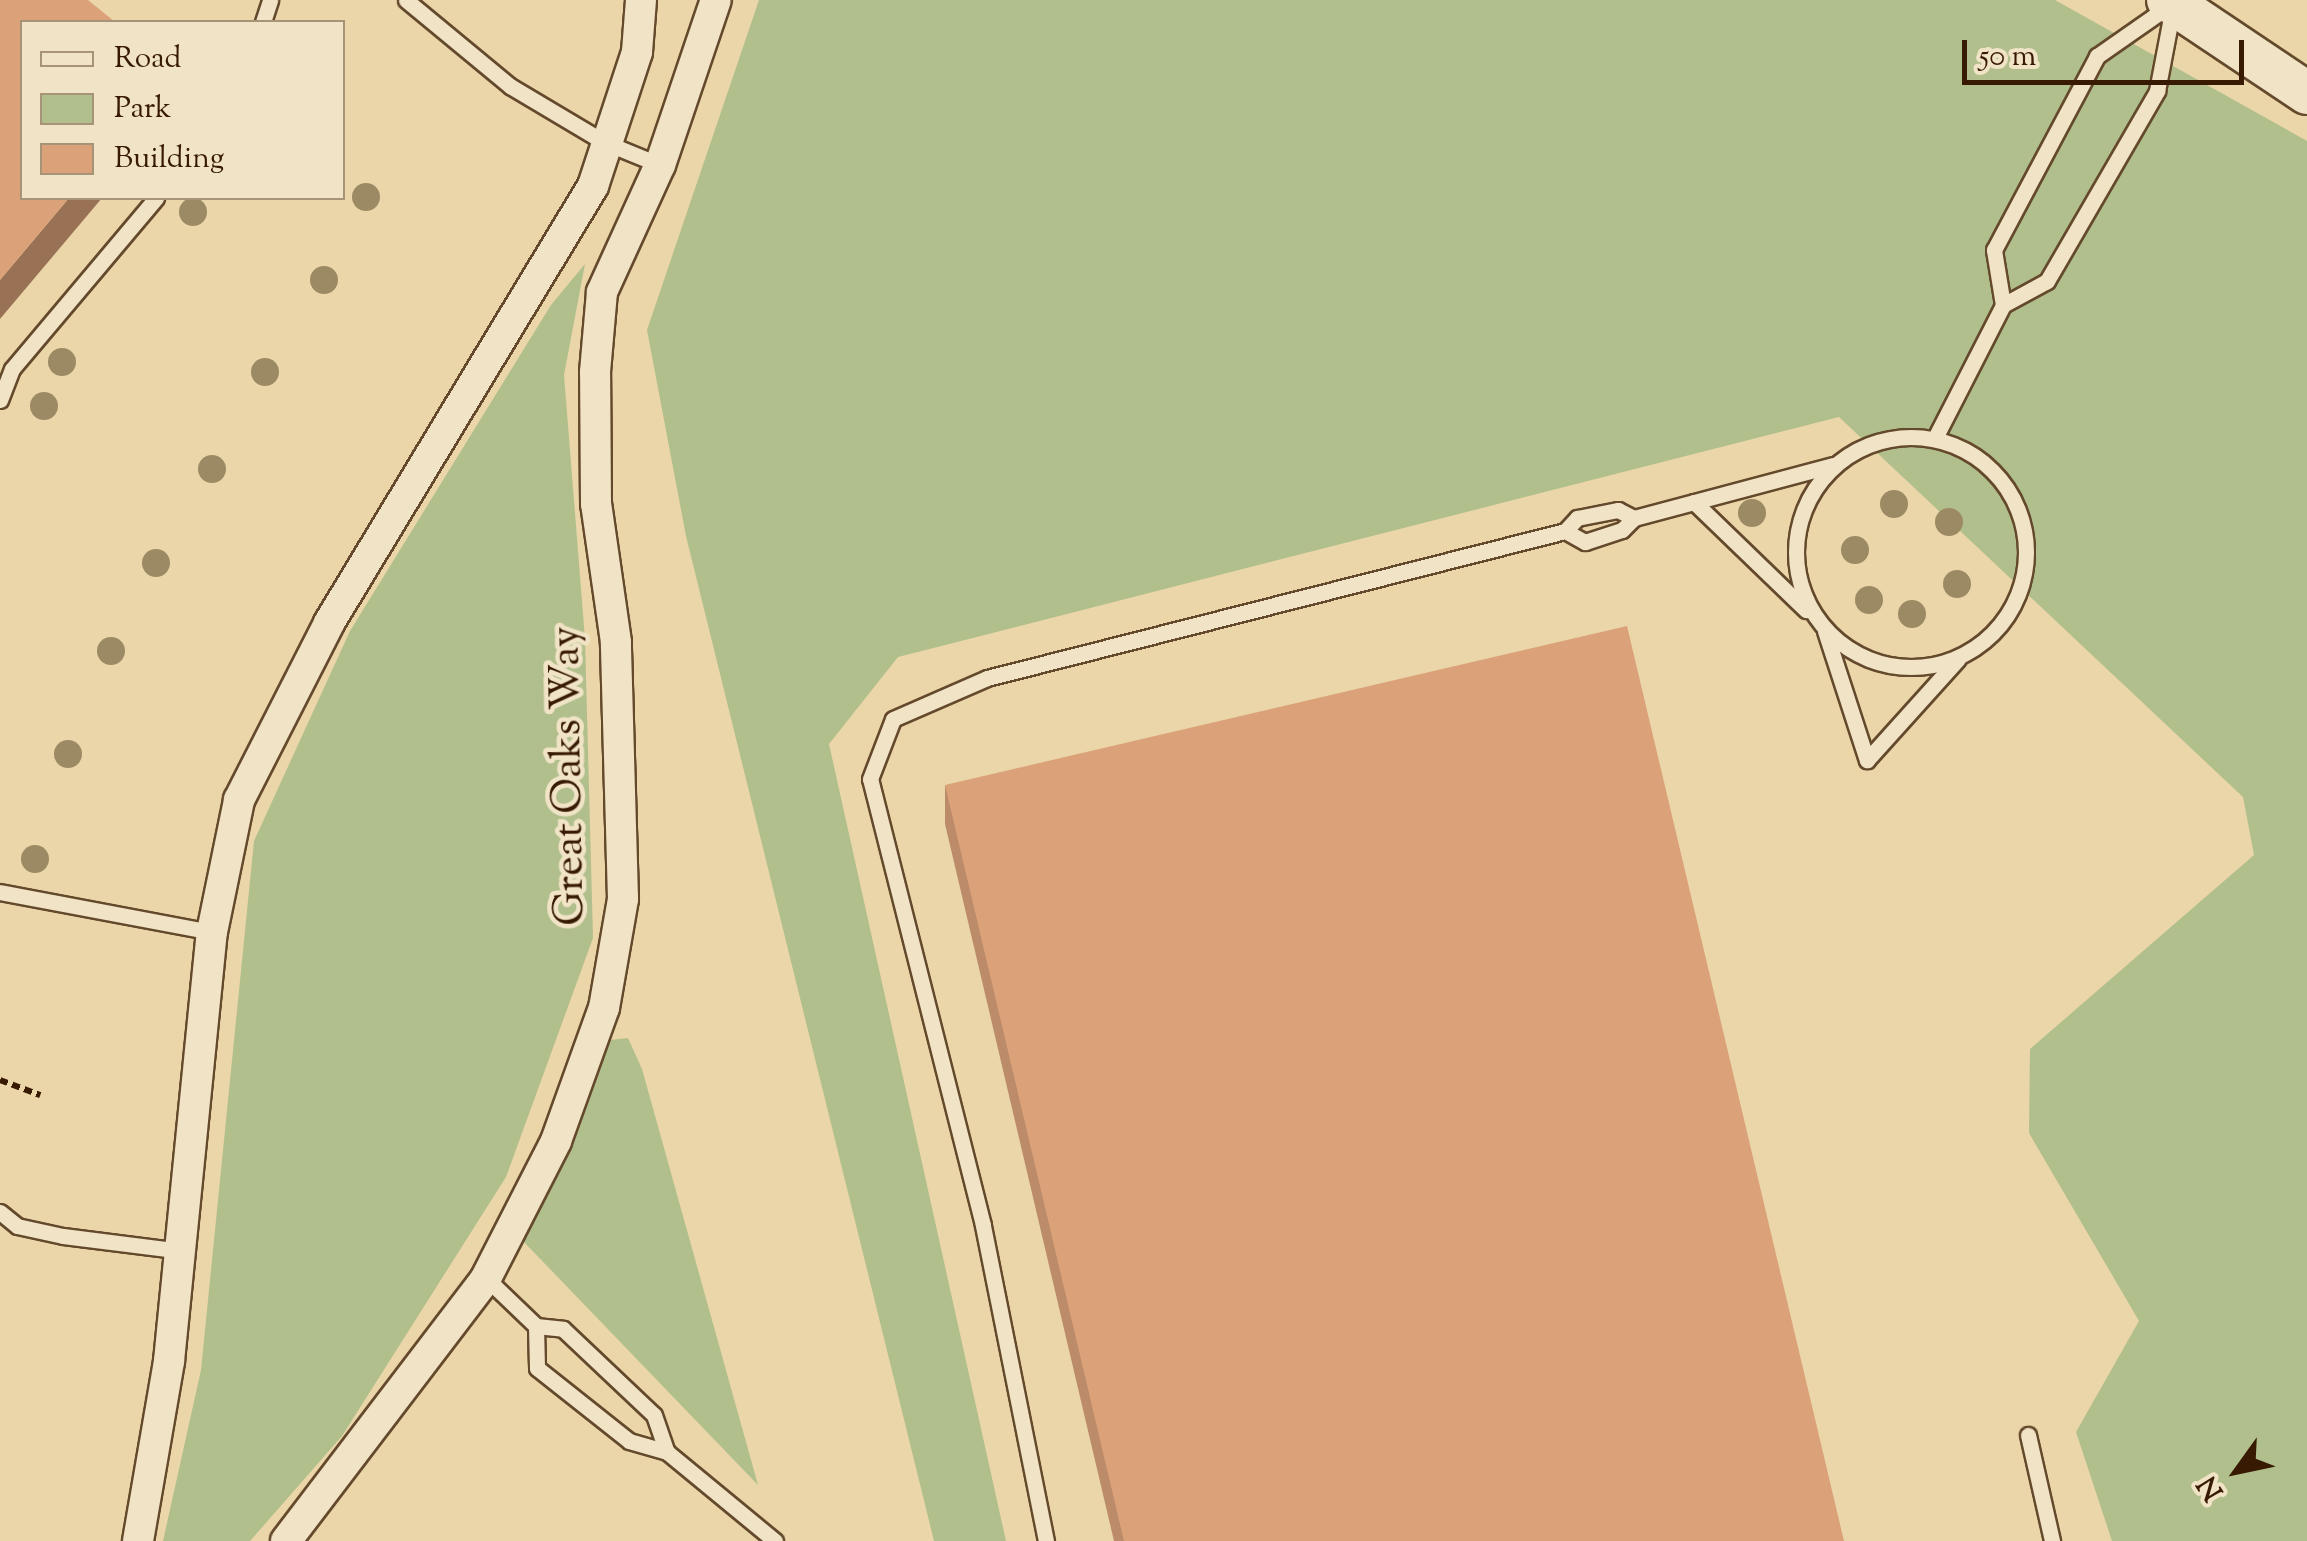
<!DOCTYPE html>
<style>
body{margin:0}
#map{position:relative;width:2307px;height:1541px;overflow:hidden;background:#ead6a8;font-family:"Sorts Mill Goudy",serif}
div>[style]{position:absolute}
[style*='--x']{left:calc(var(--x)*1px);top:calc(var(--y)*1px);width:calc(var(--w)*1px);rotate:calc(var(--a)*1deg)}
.green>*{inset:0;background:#b1bf8c}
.path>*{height:6px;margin-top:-3px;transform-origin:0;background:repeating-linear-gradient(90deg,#381a03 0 8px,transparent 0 13px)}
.roads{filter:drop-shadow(2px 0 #64492c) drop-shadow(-2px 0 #64492c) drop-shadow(0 2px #64492c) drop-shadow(0 -2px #64492c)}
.lane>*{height:15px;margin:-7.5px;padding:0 7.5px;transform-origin:7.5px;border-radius:7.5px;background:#f1e4c6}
.lane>.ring{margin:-7.5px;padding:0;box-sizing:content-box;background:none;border:15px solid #f1e4c6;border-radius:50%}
.street>*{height:30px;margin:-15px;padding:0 15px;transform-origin:15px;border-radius:15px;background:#f1e4c6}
.secondary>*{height:42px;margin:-21px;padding:0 21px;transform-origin:21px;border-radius:21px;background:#f1e4c6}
.trees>*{width:28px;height:28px;margin:-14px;border-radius:50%;background:#9c8a64}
.wall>*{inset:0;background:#bc8b69}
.shaded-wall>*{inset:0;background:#997155}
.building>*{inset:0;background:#dba27a}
span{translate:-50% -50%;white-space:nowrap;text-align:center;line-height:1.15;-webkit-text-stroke:9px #f1e4c6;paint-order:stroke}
.street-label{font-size:42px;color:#381a03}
.legend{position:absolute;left:20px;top:20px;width:325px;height:180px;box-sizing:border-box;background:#f1e4c6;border:2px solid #a79378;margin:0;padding:12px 18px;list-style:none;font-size:30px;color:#381a03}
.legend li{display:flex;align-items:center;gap:20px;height:50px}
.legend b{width:50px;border:2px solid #a79378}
.north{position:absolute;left:2187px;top:1421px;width:100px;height:100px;-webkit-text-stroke:8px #f1e4c6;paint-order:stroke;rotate:237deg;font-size:28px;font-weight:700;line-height:40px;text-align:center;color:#381a03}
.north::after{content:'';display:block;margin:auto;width:35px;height:45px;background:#381a03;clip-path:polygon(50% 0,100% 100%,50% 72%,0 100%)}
.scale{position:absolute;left:1962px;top:40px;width:282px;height:45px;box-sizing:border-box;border:5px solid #381a03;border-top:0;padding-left:12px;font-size:30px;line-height:35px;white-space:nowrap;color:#381a03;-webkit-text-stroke:8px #f1e4c6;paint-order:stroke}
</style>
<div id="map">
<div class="green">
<div style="clip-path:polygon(759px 0,2055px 0,2307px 141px,2307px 1541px,2112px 1541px,2076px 1432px,2139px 1321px,2029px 1133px,2030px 1049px,2254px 855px,2243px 797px,1839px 417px,898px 657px,829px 744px,1006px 1541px,934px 1541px,686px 536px,647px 330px)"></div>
<div style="clip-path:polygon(585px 264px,564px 375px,585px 639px,593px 938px,506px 1177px,342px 1436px,250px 1541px,163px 1541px,201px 1370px,254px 841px,350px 631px,551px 305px)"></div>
<div style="clip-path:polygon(628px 1038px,642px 1069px,758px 1485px,523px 1241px,610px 1040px)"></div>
</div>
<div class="path">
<div style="--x:0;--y:1080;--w:43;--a:20.6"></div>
</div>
<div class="roads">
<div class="lane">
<div style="--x:406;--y:0;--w:135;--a:39.6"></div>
<div style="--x:510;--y:86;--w:109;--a:30.8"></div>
<div style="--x:604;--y:142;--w:61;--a:22.3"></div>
<div style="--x:263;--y:22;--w:23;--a:-72"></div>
<div style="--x:2003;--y:305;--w:56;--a:-99.3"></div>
<div style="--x:1994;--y:250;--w:220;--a:-62"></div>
<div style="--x:2097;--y:56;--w:89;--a:-34.9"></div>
<div style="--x:0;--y:400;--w:33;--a:-69"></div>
<div style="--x:12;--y:369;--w:224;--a:-49.9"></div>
<div class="ring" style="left:1796px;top:437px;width:215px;height:215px"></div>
<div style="--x:1935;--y:438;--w:149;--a:-62.9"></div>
<div style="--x:2003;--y:305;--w:50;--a:-28.6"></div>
<div style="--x:2047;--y:281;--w:220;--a:-59.9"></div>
<div style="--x:2157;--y:91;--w:86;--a:-79.2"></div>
<div style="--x:1694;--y:502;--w:156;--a:44"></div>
<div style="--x:1565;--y:531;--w:23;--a:29"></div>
<div style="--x:1585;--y:542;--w:39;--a:-18"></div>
<div style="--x:1622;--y:530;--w:17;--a:-45"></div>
<div style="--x:1634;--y:518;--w:206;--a:-14.9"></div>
<div style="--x:1825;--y:631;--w:136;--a:72"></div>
<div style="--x:1867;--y:760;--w:136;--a:-48"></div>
<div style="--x:0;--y:892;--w:216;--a:10.7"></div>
<div style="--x:0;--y:1212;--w:22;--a:39"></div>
<div style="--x:17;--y:1226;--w:47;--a:12.3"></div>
<div style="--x:63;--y:1236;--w:119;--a:7.2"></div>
<div style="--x:486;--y:1278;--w:69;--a:43.8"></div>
<div style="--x:536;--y:1326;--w:27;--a:6"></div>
<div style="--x:563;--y:1329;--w:125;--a:43.4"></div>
<div style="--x:654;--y:1415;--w:39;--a:71"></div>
<div style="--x:536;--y:1326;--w:42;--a:88.6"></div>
<div style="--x:537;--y:1368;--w:117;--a:38.4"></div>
<div style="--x:629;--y:1441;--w:40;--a:16"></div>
<div style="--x:667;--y:1452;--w:140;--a:39.5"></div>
<div style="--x:2028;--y:1435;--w:109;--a:77.2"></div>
<div style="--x:1046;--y:1541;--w:322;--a:-101.3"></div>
<div style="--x:983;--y:1225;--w:460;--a:-104.2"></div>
<div style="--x:870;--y:779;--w:64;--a:-69"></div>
<div style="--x:893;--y:719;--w:103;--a:-23.6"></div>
<div style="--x:987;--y:678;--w:596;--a:-14.27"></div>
<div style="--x:1565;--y:531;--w:18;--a:-47"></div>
<div style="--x:1577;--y:518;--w:42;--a:-11"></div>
<div style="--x:1618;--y:510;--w:18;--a:27"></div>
</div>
<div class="street">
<div style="--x:138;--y:1541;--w:183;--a:-80.2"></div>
<div style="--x:169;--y:1361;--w:431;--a:-84.3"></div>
<div style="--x:212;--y:932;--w:135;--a:-78.4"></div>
<div style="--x:239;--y:800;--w:199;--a:-63"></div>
<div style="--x:329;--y:623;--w:511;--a:-58.86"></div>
<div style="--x:593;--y:186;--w:141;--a:-71.8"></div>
<div style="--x:637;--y:52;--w:52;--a:-85.6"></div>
<div style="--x:286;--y:1541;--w:330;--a:-52.7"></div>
<div style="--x:486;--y:1278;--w:154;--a:-62.9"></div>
<div style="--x:556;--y:1141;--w:141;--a:-70.2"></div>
<div style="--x:604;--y:1008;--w:111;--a:-80.1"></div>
<div style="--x:623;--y:899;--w:257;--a:-91.6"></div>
<div style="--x:616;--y:642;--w:139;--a:-98.2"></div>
<div style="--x:596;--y:504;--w:132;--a:-90.4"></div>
<div style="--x:595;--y:372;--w:80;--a:-85"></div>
<div style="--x:602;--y:292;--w:140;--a:-65.5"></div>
<div style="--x:660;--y:165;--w:174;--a:-71.3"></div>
</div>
<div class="secondary">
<div style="--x:2168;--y:0;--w:167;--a:33.8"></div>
</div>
</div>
<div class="trees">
<div style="left:366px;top:197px"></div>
<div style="left:193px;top:212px"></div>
<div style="left:324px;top:280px"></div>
<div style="left:62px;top:362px"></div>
<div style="left:265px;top:372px"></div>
<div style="left:44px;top:406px"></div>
<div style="left:212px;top:469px"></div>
<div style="left:1894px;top:504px"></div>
<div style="left:1752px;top:513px"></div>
<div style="left:1949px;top:522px"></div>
<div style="left:1855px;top:550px"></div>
<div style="left:156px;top:563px"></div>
<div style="left:1957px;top:584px"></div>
<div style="left:1869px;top:600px"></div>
<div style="left:1912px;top:614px"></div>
<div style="left:111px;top:651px"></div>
<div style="left:68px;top:754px"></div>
<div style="left:35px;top:859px"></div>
</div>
<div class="wall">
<div style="clip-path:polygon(945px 785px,1844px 1541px,1114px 1541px,945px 824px)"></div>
</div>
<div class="shaded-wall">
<div style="clip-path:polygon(69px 198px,102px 198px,0 319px,0 280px)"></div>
</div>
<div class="building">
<div style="clip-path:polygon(0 0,88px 0,115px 22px,22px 22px,22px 198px,69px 198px,0 280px)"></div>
<div style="clip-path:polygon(1627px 626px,1844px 1541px,1124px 1541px,945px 785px)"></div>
</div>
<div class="street-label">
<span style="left:570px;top:776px;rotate:-91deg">Great Oaks Way</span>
</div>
<ul class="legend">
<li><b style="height:12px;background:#f1e4c6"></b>Road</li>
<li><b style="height:28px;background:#b1bf8c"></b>Park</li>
<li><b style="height:28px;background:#dba27a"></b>Building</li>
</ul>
<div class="north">N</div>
<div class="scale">50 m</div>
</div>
